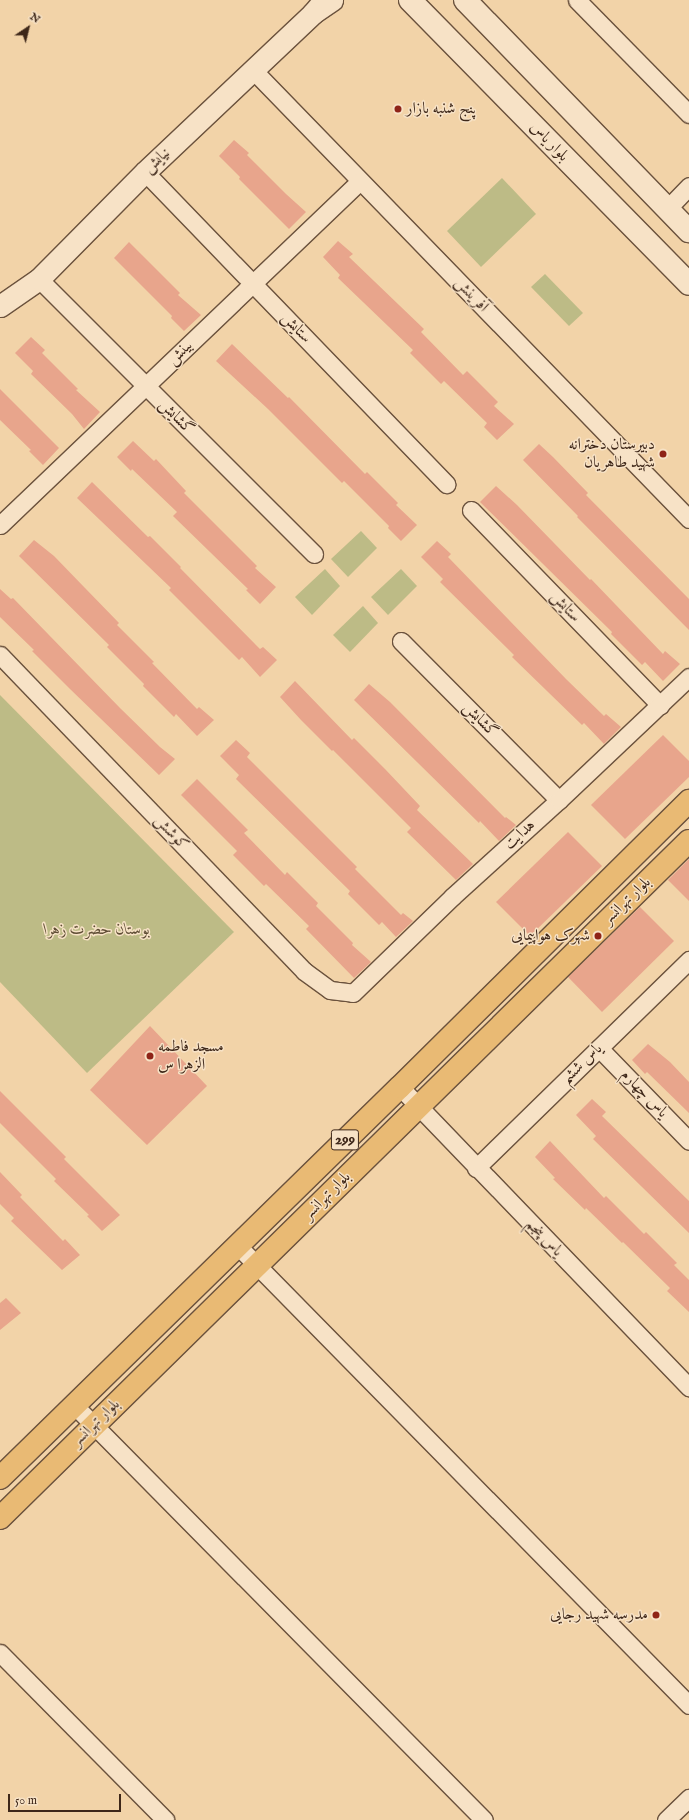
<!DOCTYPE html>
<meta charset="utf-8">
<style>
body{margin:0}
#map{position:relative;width:689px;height:1820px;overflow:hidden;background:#f2d3a8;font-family:"IM FELL English",Amiri,serif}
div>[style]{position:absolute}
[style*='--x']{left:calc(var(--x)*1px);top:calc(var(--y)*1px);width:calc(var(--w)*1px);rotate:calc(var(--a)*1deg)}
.green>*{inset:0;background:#bdbb86}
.building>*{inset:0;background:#e8a58c}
.roads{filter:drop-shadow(1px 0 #6b523d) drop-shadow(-1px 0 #6b523d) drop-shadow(0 1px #6b523d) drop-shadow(0 -1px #6b523d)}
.minor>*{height:17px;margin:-8.5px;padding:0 8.5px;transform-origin:8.5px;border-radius:8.5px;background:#f7e2c6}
.tertiary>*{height:21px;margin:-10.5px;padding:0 10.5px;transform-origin:10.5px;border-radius:10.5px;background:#f7e2c6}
.secondary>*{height:22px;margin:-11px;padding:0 11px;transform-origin:11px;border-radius:11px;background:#f7e2c6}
.primary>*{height:22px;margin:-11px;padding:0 11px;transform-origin:11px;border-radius:11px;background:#e9ba74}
.dots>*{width:11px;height:11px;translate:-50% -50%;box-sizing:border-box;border:2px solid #f7e2c6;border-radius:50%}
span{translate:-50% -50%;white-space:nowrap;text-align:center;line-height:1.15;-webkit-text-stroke:3px #f7e2c6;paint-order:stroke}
.shield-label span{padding:1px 3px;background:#f7e2c6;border:1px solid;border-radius:3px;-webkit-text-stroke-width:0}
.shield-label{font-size:15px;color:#3e2719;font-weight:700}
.poi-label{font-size:16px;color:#3e2719}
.left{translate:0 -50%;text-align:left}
.right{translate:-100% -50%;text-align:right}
.street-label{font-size:16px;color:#3e2719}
.park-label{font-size:16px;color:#5e4c34;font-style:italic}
.north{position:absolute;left:8px;top:8px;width:40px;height:40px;-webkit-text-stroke:3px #f7e2c6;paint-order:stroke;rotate:35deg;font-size:11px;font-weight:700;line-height:16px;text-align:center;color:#3e2719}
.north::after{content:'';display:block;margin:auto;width:14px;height:18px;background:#3e2719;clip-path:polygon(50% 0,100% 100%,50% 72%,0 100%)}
.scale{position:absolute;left:8px;top:1794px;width:113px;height:18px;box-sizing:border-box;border:2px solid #3e2719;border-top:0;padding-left:5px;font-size:12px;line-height:14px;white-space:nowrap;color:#3e2719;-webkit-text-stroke:3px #f7e2c6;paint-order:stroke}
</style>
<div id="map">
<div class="green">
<div style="clip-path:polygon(502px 178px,536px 214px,481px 267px,447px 231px)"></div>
<div style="clip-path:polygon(545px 274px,583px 313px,569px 326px,531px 287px)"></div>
<div style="clip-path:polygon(361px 531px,377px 548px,348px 577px,331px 559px)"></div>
<div style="clip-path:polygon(325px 569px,340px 586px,312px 615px,295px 597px)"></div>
<div style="clip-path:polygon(401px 569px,417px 586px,388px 615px,371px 597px)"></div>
<div style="clip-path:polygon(363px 606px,378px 623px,350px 652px,333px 635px)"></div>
<div style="clip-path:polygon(0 695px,234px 932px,87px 1073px,0 982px)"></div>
</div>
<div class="building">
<div style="clip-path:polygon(234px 140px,249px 153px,247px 155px,286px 194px,306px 212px,289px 229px,239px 179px,240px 177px,219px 156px)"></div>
<div style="clip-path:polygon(338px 241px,353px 254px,349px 257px,424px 329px,421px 332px,463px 375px,467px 371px,498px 402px,494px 406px,514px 424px,497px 440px,484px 427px,487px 423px,444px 381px,441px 384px,410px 353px,413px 350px,338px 278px,340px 275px,323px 257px)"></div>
<div style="clip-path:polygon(129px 242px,180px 293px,178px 295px,201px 315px,184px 331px,171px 318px,172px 316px,114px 258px)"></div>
<div style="clip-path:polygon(31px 337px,45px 350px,42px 353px,78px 389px,76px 390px,100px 412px,84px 429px,72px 414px,31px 374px,33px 371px,15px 353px)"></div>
<div style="clip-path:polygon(232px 344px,288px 398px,289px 397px,365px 474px,367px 472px,398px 503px,396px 505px,417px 525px,401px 541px,388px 528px,389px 526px,344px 481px,342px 483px,268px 409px,216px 361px)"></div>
<div style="clip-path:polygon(0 389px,59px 448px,43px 465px,29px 451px,31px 450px,0 420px)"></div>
<div style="clip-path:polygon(133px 441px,154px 461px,156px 459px,186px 491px,184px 493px,257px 566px,255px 568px,276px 587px,260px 604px,246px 590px,248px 589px,173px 516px,177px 512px,132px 469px,131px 471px,117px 457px)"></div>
<div style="clip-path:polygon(539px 444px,553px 457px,588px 493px,586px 495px,689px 599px,689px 630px,577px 517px,578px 516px,523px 460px)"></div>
<div style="clip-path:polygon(92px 482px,148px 537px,150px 536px,181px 567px,180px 568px,260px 649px,263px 647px,277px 660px,260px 677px,242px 657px,239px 660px,169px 590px,171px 588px,77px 498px)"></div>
<div style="clip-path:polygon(496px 486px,517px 505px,590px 580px,591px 579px,663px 654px,665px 651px,680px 664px,663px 681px,645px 662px,642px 665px,611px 634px,612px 632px,480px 502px)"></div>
<div style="clip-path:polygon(34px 540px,54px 556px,85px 588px,119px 623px,117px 625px,154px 662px,152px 663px,197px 709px,199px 707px,214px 720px,197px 736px,176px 714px,174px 717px,143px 686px,144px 684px,107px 647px,109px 645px,19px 556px)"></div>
<div style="clip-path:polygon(437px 541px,451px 554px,448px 557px,566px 679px,604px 716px,606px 714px,621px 727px,604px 744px,584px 723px,582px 725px,512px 657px,514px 655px,440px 582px,443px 579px,421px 557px)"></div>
<div style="clip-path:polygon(0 589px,11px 599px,13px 598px,120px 708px,160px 747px,175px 759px,159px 775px,70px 689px,32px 651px,34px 650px,0 617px)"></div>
<div style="clip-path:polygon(295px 681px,352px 740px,354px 738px,385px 769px,420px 806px,417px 810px,473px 864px,456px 880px,407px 832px,411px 828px,333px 750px,332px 751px,301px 720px,280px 697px)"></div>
<div style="clip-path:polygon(369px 684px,390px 702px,505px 818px,506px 817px,516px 825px,499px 841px,480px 821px,479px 823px,354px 700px)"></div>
<div style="clip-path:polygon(663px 735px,689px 761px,689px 777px,625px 839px,591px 805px)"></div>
<div style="clip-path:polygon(236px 740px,250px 753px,247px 757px,357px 867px,355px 869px,401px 915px,403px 913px,413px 921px,396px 937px,382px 922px,379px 925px,348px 894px,350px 891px,236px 779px,239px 775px,220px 756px)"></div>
<div style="clip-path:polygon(197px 779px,248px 830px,244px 833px,285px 875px,287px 872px,318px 903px,316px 906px,353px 943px,352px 945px,371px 962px,354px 978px,306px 929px,309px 926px,266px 884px,264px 886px,233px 855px,237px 851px,181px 795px)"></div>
<div style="clip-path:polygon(568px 832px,602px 866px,530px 936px,496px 902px)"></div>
<div style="clip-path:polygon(689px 859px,689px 901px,668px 880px)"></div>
<div style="clip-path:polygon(640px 907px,674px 941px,602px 1012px,568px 977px)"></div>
<div style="clip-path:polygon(150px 1026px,207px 1086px,147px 1145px,90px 1090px)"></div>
<div style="clip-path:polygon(648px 1044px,670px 1062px,689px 1082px,689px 1113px,647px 1072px,645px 1074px,632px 1060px)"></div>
<div style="clip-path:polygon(0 1091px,66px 1157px,64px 1159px,120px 1215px,102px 1231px,87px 1216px,89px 1215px,54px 1181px,56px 1179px,0 1123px)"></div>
<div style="clip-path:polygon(592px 1099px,606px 1112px,602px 1116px,689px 1201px,689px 1233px,593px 1139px,596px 1136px,576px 1115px)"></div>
<div style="clip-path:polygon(550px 1141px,604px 1198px,606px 1196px,644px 1234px,646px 1232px,677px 1263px,674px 1265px,689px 1280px,689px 1312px,667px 1291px,670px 1288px,623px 1242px,622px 1243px,586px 1208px,585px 1210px,553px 1179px,555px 1178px,535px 1157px)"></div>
<div style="clip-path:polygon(0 1172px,22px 1195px,20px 1197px,63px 1241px,65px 1239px,80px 1255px,62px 1270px,11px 1221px,14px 1218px,0 1204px)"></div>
<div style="clip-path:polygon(6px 1298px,21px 1313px,0 1330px,0 1303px)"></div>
</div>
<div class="roads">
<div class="minor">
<div style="--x:577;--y:0;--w:160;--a:45.5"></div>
<div style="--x:253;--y:70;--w:626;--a:45.84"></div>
<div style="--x:145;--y:172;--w:434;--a:46"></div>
<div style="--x:667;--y:209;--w:32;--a:-46"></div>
<div style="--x:39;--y:279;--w:389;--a:45"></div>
<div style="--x:471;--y:510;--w:272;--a:45.9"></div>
<div style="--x:0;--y:525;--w:498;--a:-43.7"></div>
<div style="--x:401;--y:641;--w:224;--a:45.2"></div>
<div style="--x:0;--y:655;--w:438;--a:46.1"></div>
<div style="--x:304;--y:971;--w:32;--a:36"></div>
<div style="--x:330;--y:990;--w:23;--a:7"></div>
<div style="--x:353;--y:993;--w:139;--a:-44.1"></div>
<div style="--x:453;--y:896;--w:143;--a:-42.2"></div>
<div style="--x:559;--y:800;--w:179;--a:-43.4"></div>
<div style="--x:599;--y:1048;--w:129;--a:45.9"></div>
<div style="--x:400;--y:1087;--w:417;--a:46.1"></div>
<div style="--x:476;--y:1168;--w:298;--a:-44.3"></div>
<div style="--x:237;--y:1245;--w:645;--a:45.5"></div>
<div style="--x:74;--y:1405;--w:583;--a:45.35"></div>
<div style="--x:0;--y:1653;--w:235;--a:45.3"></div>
<div style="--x:666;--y:1820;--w:32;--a:-44"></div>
</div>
<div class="tertiary">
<div style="--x:324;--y:0;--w:17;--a:130"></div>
<div style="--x:313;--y:13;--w:23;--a:-34"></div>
<div style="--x:0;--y:306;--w:47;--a:-34.7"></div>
<div style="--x:39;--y:279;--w:151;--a:-45.3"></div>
<div style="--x:145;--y:172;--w:231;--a:-43.4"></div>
</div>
<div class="secondary">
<div style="--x:410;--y:0;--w:398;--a:45.5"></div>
<div style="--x:465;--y:0;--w:322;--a:45.9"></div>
</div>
<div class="primary">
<div style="--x:0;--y:1478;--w:559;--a:-44.35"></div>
<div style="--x:400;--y:1087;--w:407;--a:-44.7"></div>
<div style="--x:0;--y:1518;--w:966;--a:-44.5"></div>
</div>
</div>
<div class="dots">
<div style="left:398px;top:109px;background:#8f2418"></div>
<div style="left:663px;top:454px;background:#8f2418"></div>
<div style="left:598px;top:936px;background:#8f2418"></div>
<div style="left:150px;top:1056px;background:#8f2418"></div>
<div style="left:656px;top:1615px;background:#8f2418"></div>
</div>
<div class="shield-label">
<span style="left:345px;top:1140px">299</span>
</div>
<div class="poi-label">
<span class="left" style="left:406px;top:109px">پنج شنبه بازار</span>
<span class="right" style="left:655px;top:454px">دبیرستان دخترانه<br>شهید طاهریان</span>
<span class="right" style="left:590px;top:936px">شهرک هواپیمایی</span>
<span class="left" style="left:158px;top:1056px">مسجد فاطمه<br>الزهرا س</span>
<span class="right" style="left:648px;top:1615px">مدرسه شهید رجایی</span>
</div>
<div class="street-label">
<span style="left:549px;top:142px;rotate:46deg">بلوار یاس</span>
<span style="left:157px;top:161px;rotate:-44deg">نیایش</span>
<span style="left:471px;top:295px;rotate:46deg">آفرینش</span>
<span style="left:296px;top:328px;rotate:46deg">ستایش</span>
<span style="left:180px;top:353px;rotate:-44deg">بینش</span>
<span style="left:176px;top:417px;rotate:45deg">گشایش</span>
<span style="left:565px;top:607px;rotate:46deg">ستایش</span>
<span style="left:480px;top:720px;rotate:45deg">گشایش</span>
<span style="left:171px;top:833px;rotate:46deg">کوشش</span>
<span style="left:520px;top:835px;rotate:-42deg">هدایت</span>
<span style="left:627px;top:901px;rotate:-44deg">بلوار تهرانسر</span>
<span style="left:582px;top:1064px;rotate:-44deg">یاس ششم</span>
<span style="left:644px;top:1094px;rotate:46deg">یاس چهارم</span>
<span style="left:327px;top:1196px;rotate:-45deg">بلوار تهرانسر</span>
<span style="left:544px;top:1238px;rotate:46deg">یاس پنجم</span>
<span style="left:96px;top:1423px;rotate:-44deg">بلوار تهرانسر</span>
</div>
<div class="park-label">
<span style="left:97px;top:930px">بوستان حضرت زهرا</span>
</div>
<div class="north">N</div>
<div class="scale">50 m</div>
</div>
